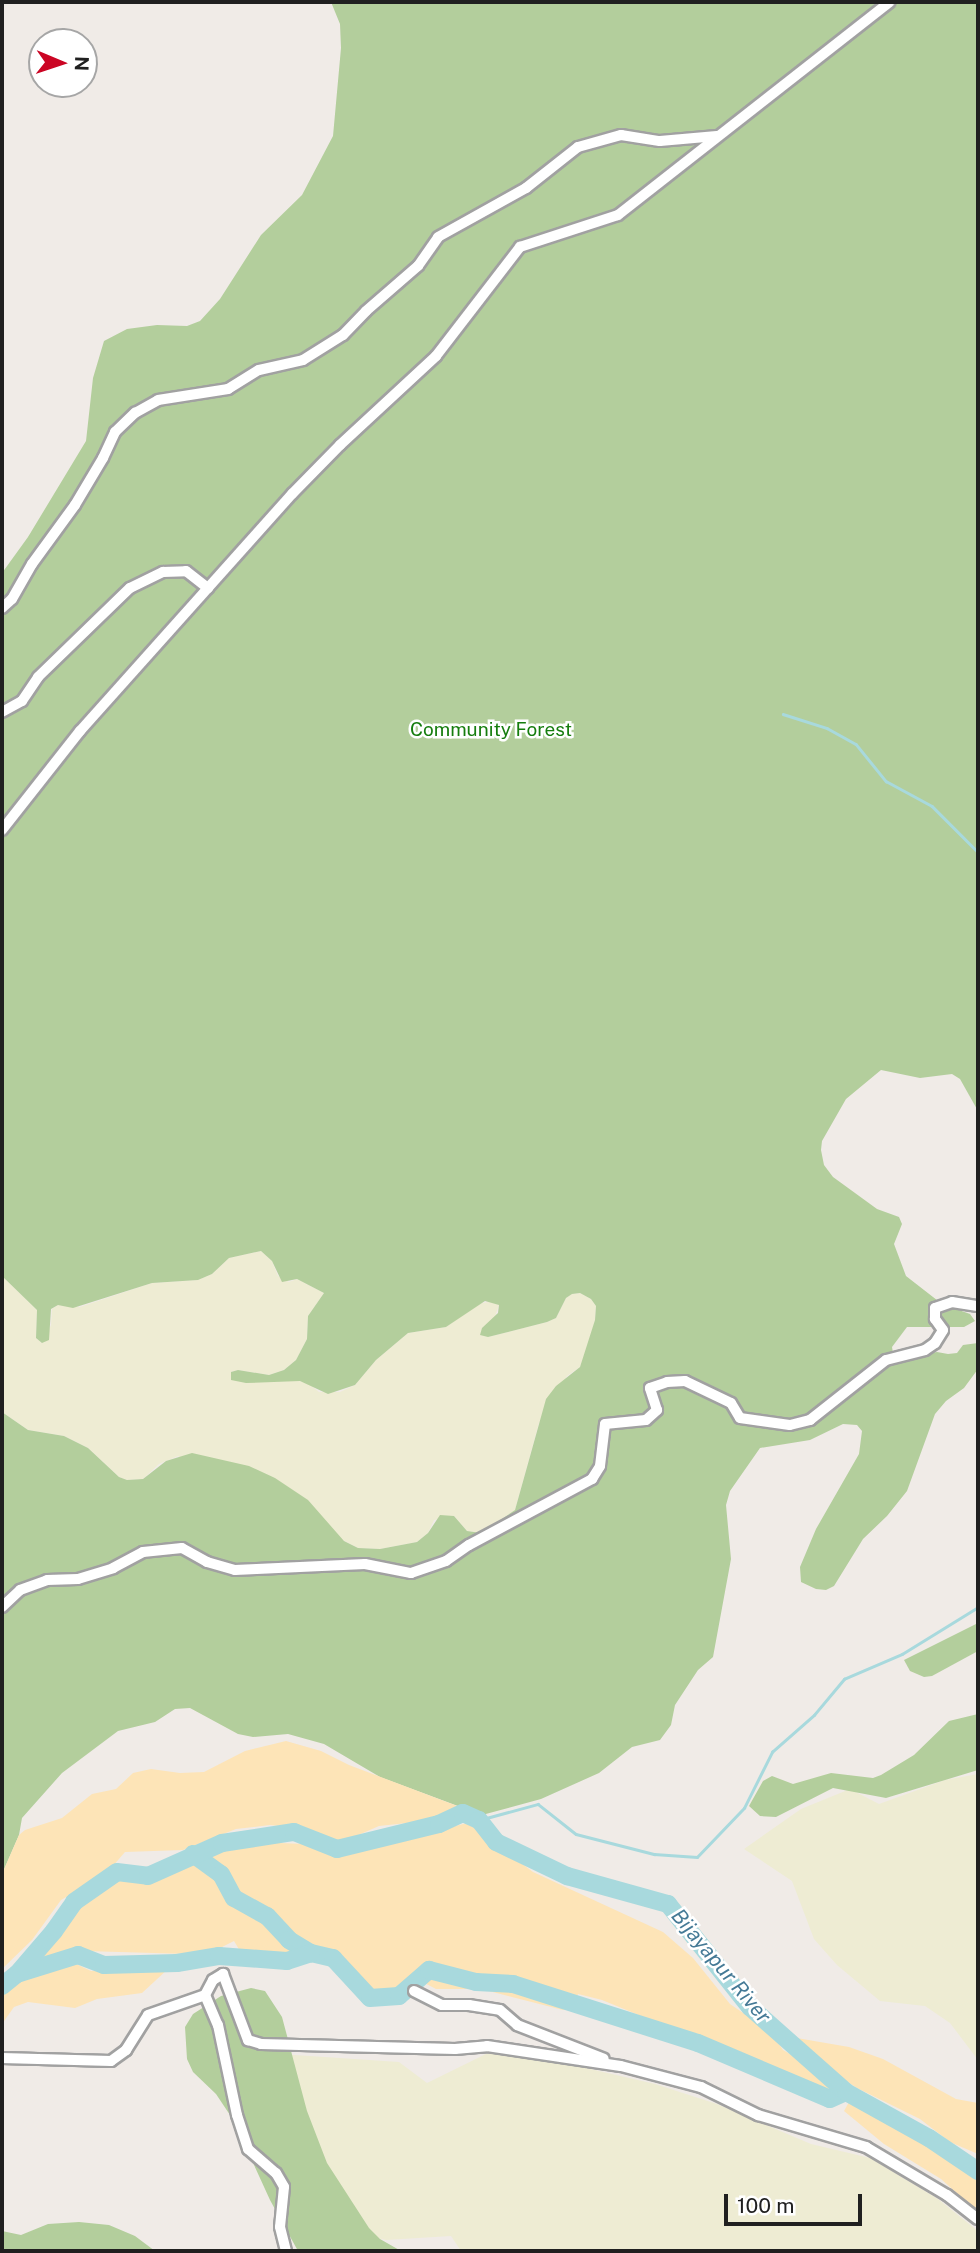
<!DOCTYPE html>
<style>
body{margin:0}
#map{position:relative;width:980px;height:2253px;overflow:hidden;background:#f0ebe7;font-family:"Public Sans",sans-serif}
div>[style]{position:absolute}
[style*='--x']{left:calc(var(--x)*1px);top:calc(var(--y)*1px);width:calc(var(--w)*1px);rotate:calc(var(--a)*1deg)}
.farmland>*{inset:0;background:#eeecd3}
.forest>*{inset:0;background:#b3ce9c}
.sand>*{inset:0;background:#fde4b7}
.stream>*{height:2.5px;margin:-1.25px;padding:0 1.25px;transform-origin:1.25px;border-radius:1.25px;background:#a8d9dd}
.river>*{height:18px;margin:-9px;padding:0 9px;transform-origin:9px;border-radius:9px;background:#a8d9dd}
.roads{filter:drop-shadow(2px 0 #a1a1a1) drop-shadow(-2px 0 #a1a1a1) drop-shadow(0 2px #a1a1a1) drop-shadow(0 -2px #a1a1a1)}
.street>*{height:10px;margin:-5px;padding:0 5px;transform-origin:5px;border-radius:5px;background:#fff}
span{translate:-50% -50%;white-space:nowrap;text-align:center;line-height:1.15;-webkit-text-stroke:5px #fff;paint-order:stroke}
.park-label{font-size:19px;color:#167d0e}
.water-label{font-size:21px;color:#457a96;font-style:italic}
.frame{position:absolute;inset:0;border:4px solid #202020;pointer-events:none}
.north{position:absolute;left:28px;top:28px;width:70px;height:70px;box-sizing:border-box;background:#fff;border:2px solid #a6a6a6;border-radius:50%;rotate:92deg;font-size:19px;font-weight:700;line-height:28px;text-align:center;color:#202020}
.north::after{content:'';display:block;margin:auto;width:24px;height:32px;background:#cb0524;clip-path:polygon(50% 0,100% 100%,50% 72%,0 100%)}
.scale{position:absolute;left:724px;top:2194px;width:138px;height:32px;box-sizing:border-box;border:4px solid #202020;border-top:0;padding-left:9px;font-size:21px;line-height:24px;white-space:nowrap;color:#202020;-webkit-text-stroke:5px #fff;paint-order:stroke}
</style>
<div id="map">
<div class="farmland">
<div style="clip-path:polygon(261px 1251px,272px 1261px,278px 1276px,289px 1282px,297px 1279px,324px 1293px,308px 1316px,307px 1339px,296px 1360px,284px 1370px,269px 1375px,238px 1370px,231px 1372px,307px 1382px,319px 1392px,340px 1392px,355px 1385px,376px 1360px,408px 1333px,446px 1327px,478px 1304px,493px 1301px,499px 1305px,488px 1337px,547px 1322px,556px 1318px,566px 1298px,572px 1294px,580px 1293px,591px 1299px,596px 1306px,595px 1320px,587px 1352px,580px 1367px,567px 1376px,539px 1423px,515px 1510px,481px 1533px,467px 1531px,454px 1516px,434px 1520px,428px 1533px,417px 1542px,380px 1549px,358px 1548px,178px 1456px,159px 1464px,143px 1479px,127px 1480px,119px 1477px,88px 1448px,64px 1436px,28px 1430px,2px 1412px,2px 1276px,37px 1310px,36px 1338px,42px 1343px,51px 1325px,52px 1309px,58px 1305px,80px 1307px,152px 1283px,198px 1280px,212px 1274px,229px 1258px)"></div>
<div style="clip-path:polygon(978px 1774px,978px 2060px,950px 2023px,925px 2006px,880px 2001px,837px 1965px,814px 1939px,792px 1881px,744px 1849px,801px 1809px,850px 1789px,879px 1804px,945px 1780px)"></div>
<div style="clip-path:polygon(265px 2053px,399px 2062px,427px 2083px,488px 2053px,573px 2065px,655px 2084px,717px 2104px,811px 2144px,870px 2158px,938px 2199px,978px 2231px,978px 2251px,461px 2251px,451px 2236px,386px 2240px,350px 2231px)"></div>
</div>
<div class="forest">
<div style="clip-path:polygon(331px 2px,978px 2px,978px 1111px,960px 1079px,952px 1074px,920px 1078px,881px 1070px,846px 1099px,822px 1141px,821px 1150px,824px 1165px,833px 1177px,877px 1209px,899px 1217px,902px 1224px,894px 1244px,906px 1276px,942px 1304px,970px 1314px,975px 1321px,964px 1327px,907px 1327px,892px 1347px,893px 1353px,901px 1358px,937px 1352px,948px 1354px,957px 1353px,963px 1345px,978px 1343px,978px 1369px,964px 1388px,946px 1401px,935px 1414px,907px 1491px,887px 1516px,863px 1539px,834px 1586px,826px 1590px,816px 1589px,801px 1582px,800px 1567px,816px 1529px,859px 1454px,862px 1431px,857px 1425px,843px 1424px,810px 1440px,760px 1448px,730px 1491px,726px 1505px,731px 1559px,713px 1657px,698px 1670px,675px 1705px,671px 1725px,660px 1740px,632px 1747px,599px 1773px,541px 1799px,482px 1815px,380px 1777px,324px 1744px,288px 1734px,253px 1737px,238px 1734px,190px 1708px,175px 1709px,155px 1722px,118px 1731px,62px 1773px,22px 1818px,19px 1835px,2px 1874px,2px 1412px,28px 1430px,64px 1436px,88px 1448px,119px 1477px,127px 1480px,143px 1479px,166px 1461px,192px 1453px,249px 1466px,275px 1478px,308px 1500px,344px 1541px,358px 1548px,380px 1549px,417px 1542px,428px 1533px,440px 1515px,454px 1516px,467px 1531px,481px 1533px,515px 1510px,546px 1399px,556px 1386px,580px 1367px,595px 1320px,596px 1306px,591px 1299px,580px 1293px,572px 1294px,566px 1298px,556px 1318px,547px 1322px,488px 1337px,480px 1335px,482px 1328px,498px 1313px,499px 1305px,485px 1301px,446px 1327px,408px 1333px,376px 1360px,355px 1385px,328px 1394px,300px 1381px,246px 1383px,231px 1380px,231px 1372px,238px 1370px,269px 1375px,284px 1370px,296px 1360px,307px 1339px,308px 1316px,324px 1293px,297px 1279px,282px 1282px,272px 1261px,261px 1251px,229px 1258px,212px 1274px,198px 1280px,152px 1283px,73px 1308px,58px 1305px,51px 1309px,49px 1340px,42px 1343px,36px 1338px,37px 1310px,2px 1276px,2px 573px,28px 537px,86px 441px,93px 378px,104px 341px,127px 329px,157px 325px,187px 326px,200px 321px,220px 299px,261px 235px,302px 195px,333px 136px,341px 48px,340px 24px)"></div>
<div style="clip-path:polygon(978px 1623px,978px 1651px,932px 1676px,924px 1677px,910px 1671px,904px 1660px)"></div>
<div style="clip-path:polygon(978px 1714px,978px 1770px,886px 1798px,833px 1788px,776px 1817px,760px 1816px,749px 1806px,763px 1781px,772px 1776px,793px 1784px,831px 1773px,873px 1778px,881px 1775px,914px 1755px,949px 1721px)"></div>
<div style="clip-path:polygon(251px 1988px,265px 1991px,282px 2017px,307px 2111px,327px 2163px,369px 2228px,380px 2239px,401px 2251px,298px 2251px,270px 2200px,234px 2121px,216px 2094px,193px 2072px,187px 2059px,185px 2027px,193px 2014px,221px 1996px)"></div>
<div style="clip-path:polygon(79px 2222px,109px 2225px,135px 2236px,155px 2251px,2px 2251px,2px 2231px,21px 2235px,48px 2224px)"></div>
</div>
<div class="sand">
<div style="clip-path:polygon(286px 1741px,321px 1751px,349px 1765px,481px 1815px,379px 1826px,340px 1843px,307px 1829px,270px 1825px,236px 1829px,183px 1850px,125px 1852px,106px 1874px,61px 1900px,32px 1940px,2px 1969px,2px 1874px,19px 1835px,25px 1830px,62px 1818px,92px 1794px,116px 1789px,133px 1773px,151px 1769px,180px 1773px,204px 1772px,245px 1751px)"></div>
<div style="clip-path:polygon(468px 1823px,533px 1872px,663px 1932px,693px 1958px,730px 2004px,771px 2032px,783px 2050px,809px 2065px,839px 2090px,830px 2095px,778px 2069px,761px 2065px,602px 2000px,578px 1994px,576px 2006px,563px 2010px,481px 1989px,436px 1989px,415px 1978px,397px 1989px,375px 1992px,351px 1968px,306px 1945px,278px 1917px,237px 1892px,230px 1877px,207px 1855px,253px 1842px,304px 1844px,337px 1853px)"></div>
<div style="clip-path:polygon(193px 1859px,218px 1881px,234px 1905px,266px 1918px,279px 1938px,294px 1943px,303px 1952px,290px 1956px,240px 1951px,234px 1941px,216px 1950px,189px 1954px,84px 1951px,36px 1960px,86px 1896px,122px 1879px,152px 1879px)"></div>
<div style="clip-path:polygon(74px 1963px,91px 1971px,168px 1969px,142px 1993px,97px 1999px,75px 2008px,28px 2002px,14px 2007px,2px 2024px,2px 1992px,18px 1977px)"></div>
<div style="clip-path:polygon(791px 2037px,849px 2047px,883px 2059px,956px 2099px,978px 2103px,978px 2154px,950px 2142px,920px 2119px,857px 2088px,808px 2056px)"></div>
<div style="clip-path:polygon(849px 2102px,915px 2127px,931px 2148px,978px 2174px,978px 2212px,941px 2179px,884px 2144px,844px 2111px)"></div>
</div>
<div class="stream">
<div style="--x:783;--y:714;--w:46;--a:17.7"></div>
<div style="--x:827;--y:728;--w:33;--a:29"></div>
<div style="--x:856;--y:744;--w:48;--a:51"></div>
<div style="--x:886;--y:781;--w:52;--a:28.5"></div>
<div style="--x:932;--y:806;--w:65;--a:45"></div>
<div style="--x:479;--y:1820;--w:61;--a:-15.2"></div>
<div style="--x:538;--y:1804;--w:48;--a:38.3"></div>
<div style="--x:576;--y:1834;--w:81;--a:14.4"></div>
<div style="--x:654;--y:1854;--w:43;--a:4"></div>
<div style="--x:697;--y:1857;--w:68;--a:-46.2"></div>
<div style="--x:744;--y:1808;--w:63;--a:-63.4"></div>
<div style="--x:772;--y:1752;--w:56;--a:-41.4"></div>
<div style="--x:814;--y:1715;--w:47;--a:-50.2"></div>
<div style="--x:844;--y:1679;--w:63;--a:-23.3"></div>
<div style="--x:902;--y:1654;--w:89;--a:-31.7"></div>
</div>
<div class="river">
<div style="--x:193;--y:1854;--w:34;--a:36"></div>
<div style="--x:221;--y:1874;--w:27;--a:62"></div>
<div style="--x:234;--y:1898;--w:38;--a:29"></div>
<div style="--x:267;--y:1916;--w:33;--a:47"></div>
<div style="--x:289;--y:1940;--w:26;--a:31"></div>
<div style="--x:311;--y:1953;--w:23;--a:13"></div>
<div style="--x:333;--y:1958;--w:54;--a:47.2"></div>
<div style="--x:370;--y:1998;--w:29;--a:-4"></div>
<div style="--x:399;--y:1996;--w:40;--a:-41"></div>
<div style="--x:429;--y:1970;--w:49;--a:14.3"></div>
<div style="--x:476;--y:1982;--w:37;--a:3"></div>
<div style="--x:513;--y:1984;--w:194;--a:17.7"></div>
<div style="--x:698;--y:2043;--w:143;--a:23"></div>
<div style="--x:830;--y:2099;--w:17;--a:-24"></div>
<div style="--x:17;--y:1974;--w:64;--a:-17.3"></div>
<div style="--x:78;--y:1955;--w:28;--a:21"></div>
<div style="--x:104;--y:1965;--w:73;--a:-1.6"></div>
<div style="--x:177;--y:1963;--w:43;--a:-9.5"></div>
<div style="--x:219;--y:1956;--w:68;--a:4.2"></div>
<div style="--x:287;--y:1961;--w:25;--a:-18"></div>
<div style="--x:2;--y:1986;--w:19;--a:-39"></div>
<div style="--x:17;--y:1974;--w:57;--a:-49.3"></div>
<div style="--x:54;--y:1931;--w:35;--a:-55"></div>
<div style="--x:74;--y:1902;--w:52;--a:-34.9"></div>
<div style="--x:117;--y:1872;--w:31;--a:7"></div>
<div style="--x:148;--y:1876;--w:81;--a:-24"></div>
<div style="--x:222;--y:1843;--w:73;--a:-8.7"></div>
<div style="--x:294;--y:1832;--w:46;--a:21.6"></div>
<div style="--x:337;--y:1849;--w:105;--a:-13.8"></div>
<div style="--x:439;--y:1824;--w:26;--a:-25"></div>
<div style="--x:463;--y:1813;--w:17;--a:24"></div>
<div style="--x:479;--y:1820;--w:28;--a:52"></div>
<div style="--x:496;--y:1842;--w:79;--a:25.6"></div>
<div style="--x:567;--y:1876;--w:105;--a:15.5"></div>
<div style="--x:668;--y:1904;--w:132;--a:51.5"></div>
<div style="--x:750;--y:2007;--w:128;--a:41.5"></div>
<div style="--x:846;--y:2092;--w:95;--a:29"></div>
<div style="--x:929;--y:2138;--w:59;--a:34"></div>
</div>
<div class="roads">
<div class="street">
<div style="--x:2;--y:608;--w:13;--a:-42"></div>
<div style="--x:12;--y:599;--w:40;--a:-60.3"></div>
<div style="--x:32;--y:564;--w:73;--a:-53.9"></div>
<div style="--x:75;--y:505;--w:55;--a:-59.2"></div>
<div style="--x:103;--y:458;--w:29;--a:-65"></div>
<div style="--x:115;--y:432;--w:28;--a:-44"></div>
<div style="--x:135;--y:413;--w:26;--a:-29"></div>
<div style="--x:158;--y:400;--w:71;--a:-8.9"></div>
<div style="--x:228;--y:389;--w:36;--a:-32"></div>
<div style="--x:259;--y:370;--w:45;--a:-12.8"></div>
<div style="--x:303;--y:360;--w:47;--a:-32"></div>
<div style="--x:343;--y:335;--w:33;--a:-46"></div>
<div style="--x:366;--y:311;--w:69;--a:-40.9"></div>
<div style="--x:418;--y:266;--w:35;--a:-55"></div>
<div style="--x:438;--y:237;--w:101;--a:-29.1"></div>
<div style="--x:526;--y:188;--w:66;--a:-38.3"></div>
<div style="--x:578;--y:147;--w:45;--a:-15.6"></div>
<div style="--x:621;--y:135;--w:39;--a:9"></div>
<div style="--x:660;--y:141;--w:57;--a:-5"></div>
<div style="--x:2;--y:712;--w:23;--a:-29"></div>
<div style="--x:22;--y:701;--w:29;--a:-56"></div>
<div style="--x:38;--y:677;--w:128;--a:-44.1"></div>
<div style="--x:130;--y:588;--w:37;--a:-26"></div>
<div style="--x:163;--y:572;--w:23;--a:-2"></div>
<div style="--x:186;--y:571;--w:28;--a:38"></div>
<div style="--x:2;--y:830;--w:126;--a:-51.8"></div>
<div style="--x:80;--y:731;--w:318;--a:-48.2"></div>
<div style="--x:292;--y:494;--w:69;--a:-45.6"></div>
<div style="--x:340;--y:445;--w:131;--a:-42.8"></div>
<div style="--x:436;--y:356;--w:138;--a:-52.4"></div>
<div style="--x:520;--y:247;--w:103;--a:-18.1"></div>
<div style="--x:618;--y:215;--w:345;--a:-38.1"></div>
<div style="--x:2;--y:1607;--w:25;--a:-43"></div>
<div style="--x:20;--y:1590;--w:29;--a:-20"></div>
<div style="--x:47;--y:1580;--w:31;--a:-2"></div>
<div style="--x:78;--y:1579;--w:37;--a:-17"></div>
<div style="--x:113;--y:1568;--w:34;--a:-28"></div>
<div style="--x:143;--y:1552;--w:39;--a:-6"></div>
<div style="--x:182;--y:1548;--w:29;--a:29"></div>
<div style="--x:207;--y:1562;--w:29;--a:16"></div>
<div style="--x:235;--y:1570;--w:130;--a:-2.6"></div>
<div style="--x:365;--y:1564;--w:47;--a:11.1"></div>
<div style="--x:411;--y:1573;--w:37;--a:-19"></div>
<div style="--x:446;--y:1561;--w:28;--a:-35"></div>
<div style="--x:469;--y:1545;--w:140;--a:-28.2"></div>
<div style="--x:592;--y:1479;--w:15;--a:-58"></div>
<div style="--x:600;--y:1466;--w:42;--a:-83.2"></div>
<div style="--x:605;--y:1424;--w:41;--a:-5.6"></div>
<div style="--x:646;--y:1420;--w:15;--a:-42"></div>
<div style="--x:657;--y:1410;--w:23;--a:-108"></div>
<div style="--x:650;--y:1388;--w:18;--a:-19"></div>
<div style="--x:667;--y:1382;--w:18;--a:-3"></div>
<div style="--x:685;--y:1381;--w:51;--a:25.6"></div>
<div style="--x:731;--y:1403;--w:17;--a:59"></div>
<div style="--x:740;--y:1418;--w:50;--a:8"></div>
<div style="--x:790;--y:1425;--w:21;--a:-14"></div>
<div style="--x:810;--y:1420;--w:97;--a:-38.3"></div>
<div style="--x:886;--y:1360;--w:40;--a:-14.4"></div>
<div style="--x:925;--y:1350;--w:12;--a:-35"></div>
<div style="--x:935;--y:1343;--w:15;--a:-58"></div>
<div style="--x:943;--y:1330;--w:14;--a:-126"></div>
<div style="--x:935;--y:1319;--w:11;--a:-90"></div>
<div style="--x:935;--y:1308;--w:18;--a:-19"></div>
<div style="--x:952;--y:1302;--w:26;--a:9"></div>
<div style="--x:414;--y:1991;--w:31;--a:27"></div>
<div style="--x:442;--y:2005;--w:27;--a:0"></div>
<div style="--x:469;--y:2005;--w:31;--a:9"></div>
<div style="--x:500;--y:2010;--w:23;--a:41"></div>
<div style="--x:517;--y:2025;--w:93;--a:21.3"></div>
<div style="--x:205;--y:1995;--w:33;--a:67"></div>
<div style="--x:218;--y:2025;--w:92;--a:78.1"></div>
<div style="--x:237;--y:2115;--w:36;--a:72"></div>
<div style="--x:248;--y:2149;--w:37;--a:41"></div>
<div style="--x:276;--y:2173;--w:16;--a:60"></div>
<div style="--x:284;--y:2187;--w:40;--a:95.7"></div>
<div style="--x:280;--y:2227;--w:25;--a:76"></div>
<div style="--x:2;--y:2058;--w:109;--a:1.6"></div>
<div style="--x:111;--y:2061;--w:19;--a:-36"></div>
<div style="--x:126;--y:2050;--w:41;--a:-57.8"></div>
<div style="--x:148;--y:2015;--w:60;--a:-19.3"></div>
<div style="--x:205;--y:1995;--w:17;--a:-62"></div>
<div style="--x:213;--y:1980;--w:12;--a:-31"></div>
<div style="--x:223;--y:1974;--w:71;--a:69.3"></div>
<div style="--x:248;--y:2040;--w:14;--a:17"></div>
<div style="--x:261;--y:2044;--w:194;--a:1.5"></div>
<div style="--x:455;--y:2049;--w:32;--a:-5"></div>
<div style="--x:487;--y:2046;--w:135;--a:8.5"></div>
<div style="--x:621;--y:2066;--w:83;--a:14.7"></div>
<div style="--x:701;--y:2087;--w:64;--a:26.2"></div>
<div style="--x:758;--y:2115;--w:113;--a:16.5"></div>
<div style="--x:866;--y:2147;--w:94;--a:30.7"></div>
<div style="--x:947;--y:2195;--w:39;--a:38"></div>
</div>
</div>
<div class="park-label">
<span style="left:491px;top:730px">Community Forest</span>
</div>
<div class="water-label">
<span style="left:721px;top:1966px;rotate:50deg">Bijayapur River</span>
</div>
<div class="frame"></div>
<div class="north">N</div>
<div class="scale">100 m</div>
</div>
